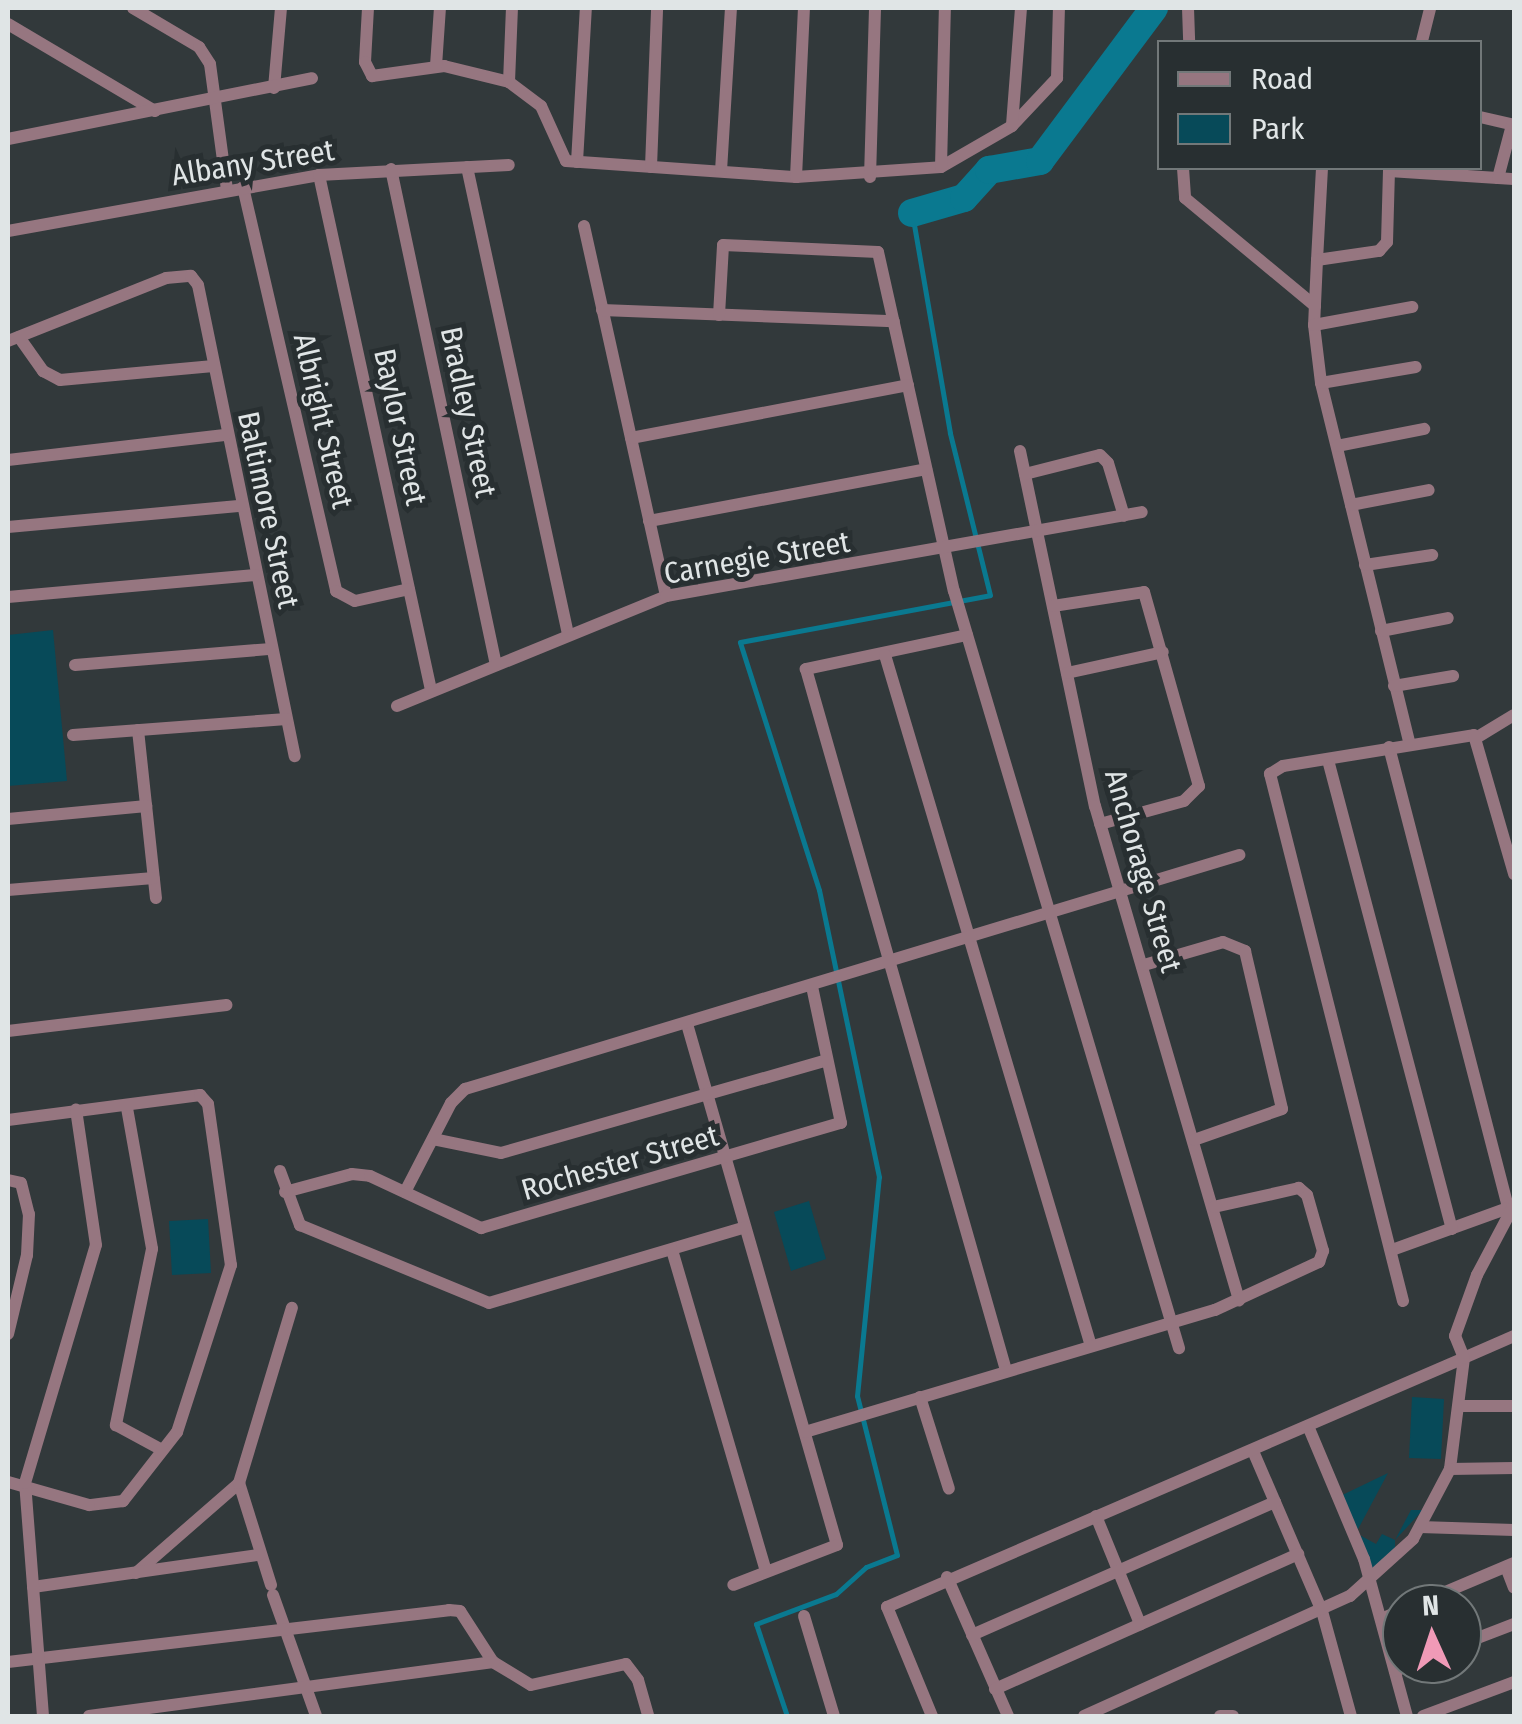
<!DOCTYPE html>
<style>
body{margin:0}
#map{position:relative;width:1522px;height:1724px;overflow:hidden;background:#32393b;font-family:"Fira Sans Condensed",sans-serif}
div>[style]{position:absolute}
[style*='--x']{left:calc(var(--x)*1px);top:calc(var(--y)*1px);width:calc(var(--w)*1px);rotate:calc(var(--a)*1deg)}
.green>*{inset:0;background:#074a59}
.stream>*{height:5px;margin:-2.5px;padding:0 2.5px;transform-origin:2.5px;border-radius:2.5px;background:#0a7990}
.river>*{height:28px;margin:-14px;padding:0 14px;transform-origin:14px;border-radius:14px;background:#0a7990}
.street>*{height:12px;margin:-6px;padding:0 6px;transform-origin:6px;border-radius:6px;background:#967680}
span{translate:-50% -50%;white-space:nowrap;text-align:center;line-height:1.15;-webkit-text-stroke:10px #282f31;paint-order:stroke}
.street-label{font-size:30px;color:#e0e5e6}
.frame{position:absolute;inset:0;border:10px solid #e0e5e6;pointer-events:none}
.legend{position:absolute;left:1157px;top:40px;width:325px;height:130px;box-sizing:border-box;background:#282f31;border:2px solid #727879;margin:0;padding:12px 18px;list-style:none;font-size:30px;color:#e0e5e6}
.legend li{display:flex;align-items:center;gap:20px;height:50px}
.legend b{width:50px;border:2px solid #727879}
.north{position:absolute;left:1382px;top:1584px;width:100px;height:100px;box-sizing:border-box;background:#282f31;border:2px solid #727879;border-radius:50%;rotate:357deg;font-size:28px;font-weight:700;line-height:40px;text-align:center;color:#e0e5e6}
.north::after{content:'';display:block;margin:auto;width:35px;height:45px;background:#f09ab7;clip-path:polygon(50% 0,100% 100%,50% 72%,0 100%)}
</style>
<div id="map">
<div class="green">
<div style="clip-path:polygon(53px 630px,67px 781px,8px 786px,8px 635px)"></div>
<div style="clip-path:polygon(809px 1201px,826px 1259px,791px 1271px,774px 1212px)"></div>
<div style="clip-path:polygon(208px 1219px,211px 1273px,172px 1275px,169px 1221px)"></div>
<div style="clip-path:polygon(1412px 1397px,1444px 1399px,1441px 1459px,1409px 1458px)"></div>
<div style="clip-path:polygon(1388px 1473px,1356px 1533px,1376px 1544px,1382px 1534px,1395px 1540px,1411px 1510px,1423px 1510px,1395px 1540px,1395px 1552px,1368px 1577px,1334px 1499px)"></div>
</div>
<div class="stream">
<div style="--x:787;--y:1716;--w:97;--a:-108.6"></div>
<div style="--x:756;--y:1624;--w:85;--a:-20.6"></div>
<div style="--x:836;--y:1594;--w:40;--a:-42"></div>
<div style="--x:866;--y:1567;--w:33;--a:-21"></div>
<div style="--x:897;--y:1555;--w:164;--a:-104.1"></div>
<div style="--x:857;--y:1396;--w:220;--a:-84.3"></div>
<div style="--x:879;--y:1177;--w:293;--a:-101.8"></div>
<div style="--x:819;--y:890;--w:260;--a:-107.7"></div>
<div style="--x:740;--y:642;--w:254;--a:-10.6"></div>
<div style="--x:990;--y:595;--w:167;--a:-103.9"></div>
<div style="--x:950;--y:433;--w:223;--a:-99.8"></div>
</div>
<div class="river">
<div style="--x:912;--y:213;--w:54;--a:-16.1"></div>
<div style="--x:964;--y:198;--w:38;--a:-48"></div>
<div style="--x:989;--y:170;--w:52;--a:-10"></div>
<div style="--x:1040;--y:161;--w:191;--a:-53.3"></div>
</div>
<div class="street">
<div style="--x:133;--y:8;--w:77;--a:30.6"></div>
<div style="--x:199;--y:47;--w:20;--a:57"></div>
<div style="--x:210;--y:64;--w:127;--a:82.3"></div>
<div style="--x:368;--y:8;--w:54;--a:93.2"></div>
<div style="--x:365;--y:62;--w:16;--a:63"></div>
<div style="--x:372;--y:76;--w:73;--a:-7.9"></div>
<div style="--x:444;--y:66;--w:67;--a:13.8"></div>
<div style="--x:509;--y:82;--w:40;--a:37"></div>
<div style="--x:541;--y:106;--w:60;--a:65.6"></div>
<div style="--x:566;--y:161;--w:231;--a:4"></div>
<div style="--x:796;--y:177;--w:145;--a:-3.9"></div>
<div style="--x:941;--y:167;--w:82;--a:-30"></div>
<div style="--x:1012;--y:126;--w:66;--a:-46.8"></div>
<div style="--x:1057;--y:78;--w:70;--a:-88.4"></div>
<div style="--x:1188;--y:8;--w:34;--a:88"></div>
<div style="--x:8;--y:24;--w:171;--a:30.6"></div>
<div style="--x:1422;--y:41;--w:34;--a:-76"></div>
<div style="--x:436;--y:66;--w:58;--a:-86.1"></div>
<div style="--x:509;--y:82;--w:74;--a:-87.7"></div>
<div style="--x:274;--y:88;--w:80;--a:-85"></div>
<div style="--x:1480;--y:117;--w:35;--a:13"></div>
<div style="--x:1012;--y:125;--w:117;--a:-85.6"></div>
<div style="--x:8;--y:139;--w:310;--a:-11.3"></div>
<div style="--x:577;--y:162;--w:154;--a:-86.7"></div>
<div style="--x:467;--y:167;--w:478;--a:77.8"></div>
<div style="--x:651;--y:167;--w:159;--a:-87.8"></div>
<div style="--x:941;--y:167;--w:159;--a:-88.6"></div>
<div style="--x:1183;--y:168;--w:30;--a:86"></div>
<div style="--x:1185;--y:198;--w:169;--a:39.7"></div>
<div style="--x:1322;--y:168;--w:92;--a:93.1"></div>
<div style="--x:1317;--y:260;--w:63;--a:-8.3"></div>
<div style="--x:1379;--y:251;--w:12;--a:-48"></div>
<div style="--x:1387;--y:242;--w:71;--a:-88.4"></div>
<div style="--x:1389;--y:171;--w:109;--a:3.7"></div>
<div style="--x:1498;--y:178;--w:55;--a:-75.2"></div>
<div style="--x:391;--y:169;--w:507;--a:78.05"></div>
<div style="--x:721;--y:171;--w:163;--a:-86.5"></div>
<div style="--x:319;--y:175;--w:527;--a:77.73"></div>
<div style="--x:796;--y:177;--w:169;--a:-87.3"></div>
<div style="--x:870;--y:177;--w:169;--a:-88.3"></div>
<div style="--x:1498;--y:178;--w:16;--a:4"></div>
<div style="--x:243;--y:187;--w:415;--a:77"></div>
<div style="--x:336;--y:591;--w:21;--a:28"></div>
<div style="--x:355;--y:601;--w:55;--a:-12.5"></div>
<div style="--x:584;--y:226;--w:379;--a:77.5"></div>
<div style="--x:8;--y:231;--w:316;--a:-10.2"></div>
<div style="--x:319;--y:175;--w:190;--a:-3"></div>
<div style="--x:1317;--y:260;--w:65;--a:92.6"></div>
<div style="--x:1314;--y:325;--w:58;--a:83.1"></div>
<div style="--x:1321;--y:383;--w:370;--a:76.2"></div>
<div style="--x:602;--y:310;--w:292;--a:2.2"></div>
<div style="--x:719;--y:315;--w:70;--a:-86.7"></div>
<div style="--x:723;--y:245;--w:155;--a:2.6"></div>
<div style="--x:878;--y:252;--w:347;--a:77.4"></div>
<div style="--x:954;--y:591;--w:790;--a:73.45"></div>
<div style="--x:1314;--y:325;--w:100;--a:-10.4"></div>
<div style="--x:19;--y:337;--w:42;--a:54.8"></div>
<div style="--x:43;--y:371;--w:19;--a:28"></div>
<div style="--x:60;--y:380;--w:154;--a:-5.2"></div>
<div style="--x:8;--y:341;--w:170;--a:-21.7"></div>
<div style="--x:166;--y:278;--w:25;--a:-5"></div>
<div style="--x:191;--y:276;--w:11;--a:52"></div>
<div style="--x:198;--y:285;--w:481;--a:78.4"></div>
<div style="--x:1321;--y:383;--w:96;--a:-9.6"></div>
<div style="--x:631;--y:438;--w:282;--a:-10.8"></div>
<div style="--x:1337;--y:446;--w:89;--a:-11.1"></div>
<div style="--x:1020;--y:451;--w:363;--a:78.1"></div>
<div style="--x:1095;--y:806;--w:515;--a:73.75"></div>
<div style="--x:8;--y:460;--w:218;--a:-6.6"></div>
<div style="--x:1025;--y:474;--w:77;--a:-14.2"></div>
<div style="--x:1100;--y:455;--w:11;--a:45"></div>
<div style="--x:1108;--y:463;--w:55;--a:73.2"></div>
<div style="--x:1351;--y:505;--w:79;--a:-10.9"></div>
<div style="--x:649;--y:521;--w:282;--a:-10.6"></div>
<div style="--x:8;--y:527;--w:234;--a:-5.2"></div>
<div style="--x:1365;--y:565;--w:68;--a:-8.5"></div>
<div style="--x:8;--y:597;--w:248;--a:-5.1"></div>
<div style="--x:1053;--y:606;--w:92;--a:-8.7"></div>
<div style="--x:1144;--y:592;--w:202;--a:74.2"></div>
<div style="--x:1199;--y:786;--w:21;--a:135"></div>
<div style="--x:1184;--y:801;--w:87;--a:164.7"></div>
<div style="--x:1381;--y:631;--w:68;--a:-11"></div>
<div style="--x:967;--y:635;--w:165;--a:168.1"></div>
<div style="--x:806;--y:669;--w:729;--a:74.08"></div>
<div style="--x:885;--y:655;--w:721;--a:73.4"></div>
<div style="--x:75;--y:665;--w:197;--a:-4.7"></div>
<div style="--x:1067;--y:673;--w:98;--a:-12.3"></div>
<div style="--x:1394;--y:686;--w:60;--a:-9.6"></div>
<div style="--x:397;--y:706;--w:291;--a:-22.2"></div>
<div style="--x:666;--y:596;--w:483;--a:-10"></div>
<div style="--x:138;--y:730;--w:169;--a:83.9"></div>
<div style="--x:73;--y:735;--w:214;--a:-4.3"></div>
<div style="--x:1476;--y:738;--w:44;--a:-31.2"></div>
<div style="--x:1389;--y:747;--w:476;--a:75.5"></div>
<div style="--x:1508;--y:1208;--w:123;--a:160.1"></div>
<div style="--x:1328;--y:760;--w:485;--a:75.2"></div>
<div style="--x:8;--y:819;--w:139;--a:-5.4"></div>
<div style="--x:8;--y:890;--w:146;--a:-4.7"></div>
<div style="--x:1144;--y:965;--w:82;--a:-16.2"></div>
<div style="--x:1223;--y:942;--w:24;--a:22"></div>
<div style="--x:1245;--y:951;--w:162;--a:76.8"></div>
<div style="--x:1282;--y:1109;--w:93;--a:160.6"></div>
<div style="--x:687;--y:1024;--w:542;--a:73.94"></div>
<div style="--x:837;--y:1545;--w:111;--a:159"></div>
<div style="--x:8;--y:1031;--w:220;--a:-6.8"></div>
<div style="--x:127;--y:1108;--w:143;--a:79.9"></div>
<div style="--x:152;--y:1249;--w:180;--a:101.6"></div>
<div style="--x:116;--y:1425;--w:52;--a:28.5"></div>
<div style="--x:8;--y:1120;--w:194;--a:-7.4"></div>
<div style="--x:200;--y:1095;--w:12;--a:48"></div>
<div style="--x:208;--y:1104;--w:163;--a:81.9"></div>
<div style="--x:231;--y:1265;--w:176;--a:107.9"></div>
<div style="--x:177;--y:1432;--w:88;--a:128"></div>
<div style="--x:123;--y:1501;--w:34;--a:173"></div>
<div style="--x:89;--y:1505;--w:84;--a:-164.1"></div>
<div style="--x:433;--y:1139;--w:69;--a:11.6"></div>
<div style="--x:501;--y:1153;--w:339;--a:-15.9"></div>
<div style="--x:280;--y:1171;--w:58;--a:69.7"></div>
<div style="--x:300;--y:1225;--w:204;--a:22.4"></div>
<div style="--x:489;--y:1303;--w:267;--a:-16.5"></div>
<div style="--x:8;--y:1180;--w:13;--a:13"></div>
<div style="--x:21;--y:1183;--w:32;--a:76"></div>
<div style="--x:29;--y:1214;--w:41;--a:92.8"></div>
<div style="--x:27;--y:1255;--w:81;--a:103.5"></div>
<div style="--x:285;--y:1192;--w:69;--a:-15"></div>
<div style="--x:352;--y:1174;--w:18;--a:6"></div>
<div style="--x:370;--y:1176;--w:123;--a:25.1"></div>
<div style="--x:481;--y:1228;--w:375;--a:-16.3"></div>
<div style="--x:841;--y:1123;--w:139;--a:-102"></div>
<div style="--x:405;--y:1192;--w:100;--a:-62.7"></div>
<div style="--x:451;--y:1103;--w:20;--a:-45"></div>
<div style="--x:465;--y:1089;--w:809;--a:-16.82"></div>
<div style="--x:672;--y:1250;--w:335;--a:73.7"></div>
<div style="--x:1403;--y:1301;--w:544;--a:-104.16"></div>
<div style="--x:1270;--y:774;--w:15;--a:-32"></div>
<div style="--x:1283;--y:766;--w:193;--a:-9.2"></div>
<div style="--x:1474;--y:735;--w:145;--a:73.9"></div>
<div style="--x:1514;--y:1336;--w:55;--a:156.3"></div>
<div style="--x:1464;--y:1358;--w:112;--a:97.2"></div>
<div style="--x:1450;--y:1469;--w:64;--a:-0.9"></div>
<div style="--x:920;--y:1397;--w:96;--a:72.5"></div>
<div style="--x:1462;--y:1406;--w:52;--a:0"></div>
<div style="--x:1308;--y:1426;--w:144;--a:67.2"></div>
<div style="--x:1364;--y:1559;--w:163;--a:74.7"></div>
<div style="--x:805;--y:1432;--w:428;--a:-16.6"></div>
<div style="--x:1215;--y:1310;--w:115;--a:-24.8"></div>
<div style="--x:1319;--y:1262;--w:12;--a:-70"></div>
<div style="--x:1323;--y:1251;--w:58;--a:-105.9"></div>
<div style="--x:1307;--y:1195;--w:11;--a:-139"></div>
<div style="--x:1299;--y:1188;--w:87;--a:167.4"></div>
<div style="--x:1253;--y:1451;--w:174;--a:66.7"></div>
<div style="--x:1322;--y:1611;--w:109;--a:74.6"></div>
<div style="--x:1096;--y:1516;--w:117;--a:67.8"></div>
<div style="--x:1420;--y:1527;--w:94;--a:1.8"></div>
<div style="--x:1506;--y:1567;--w:22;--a:69"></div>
<div style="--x:136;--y:1573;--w:137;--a:-41.1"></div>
<div style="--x:947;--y:1577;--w:152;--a:66.3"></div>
<div style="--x:271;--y:1585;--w:107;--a:-107.4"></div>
<div style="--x:239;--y:1483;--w:183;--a:-73.2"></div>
<div style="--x:33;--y:1587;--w:228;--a:-8.1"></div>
<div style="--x:273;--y:1595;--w:128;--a:70.4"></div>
<div style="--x:1417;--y:1604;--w:105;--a:-22.9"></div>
<div style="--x:804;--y:1616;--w:104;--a:73.3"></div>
<div style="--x:1381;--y:1619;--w:23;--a:-23"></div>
<div style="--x:972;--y:1635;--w:331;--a:-23.7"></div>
<div style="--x:1462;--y:1644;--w:56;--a:-21"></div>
<div style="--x:8;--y:1662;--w:444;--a:-6.7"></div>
<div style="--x:449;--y:1610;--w:11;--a:5"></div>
<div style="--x:460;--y:1611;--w:61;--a:57.1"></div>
<div style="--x:493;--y:1662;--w:44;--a:31.2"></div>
<div style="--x:531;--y:1685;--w:97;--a:-12.5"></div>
<div style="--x:626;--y:1664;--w:20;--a:53"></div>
<div style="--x:638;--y:1680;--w:37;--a:74"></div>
<div style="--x:1395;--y:1671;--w:18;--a:-22"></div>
<div style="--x:995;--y:1689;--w:332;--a:-24"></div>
<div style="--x:43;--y:1716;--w:234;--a:-94.4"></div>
<div style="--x:25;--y:1483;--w:248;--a:-73.4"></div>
<div style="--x:96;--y:1245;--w:137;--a:-98.4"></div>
<div style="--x:89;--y:1716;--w:408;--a:-7.6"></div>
<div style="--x:932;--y:1716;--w:118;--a:-112.4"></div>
<div style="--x:887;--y:1607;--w:628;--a:-23.34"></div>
<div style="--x:1464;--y:1358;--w:24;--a:-112"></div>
<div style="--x:1455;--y:1336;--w:65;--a:-70.2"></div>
<div style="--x:1477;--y:1275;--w:79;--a:-62.1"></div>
<div style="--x:1084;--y:1716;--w:292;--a:-24.3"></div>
<div style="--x:1350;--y:1596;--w:85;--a:-42.1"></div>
<div style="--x:1413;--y:1539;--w:79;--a:-62.1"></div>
<div style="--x:1220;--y:1716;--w:13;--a:0"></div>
<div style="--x:1423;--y:1716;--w:97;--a:-20.5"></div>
</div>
<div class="street-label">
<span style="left:253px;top:163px;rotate:-9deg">Albany Street</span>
<span style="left:468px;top:412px;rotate:78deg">Bradley Street</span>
<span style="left:323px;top:421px;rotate:77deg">Albright Street</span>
<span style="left:400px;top:427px;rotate:78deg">Baylor Street</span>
<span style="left:268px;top:510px;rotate:78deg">Baltimore Street</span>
<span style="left:757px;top:558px;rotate:-10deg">Carnegie Street</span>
<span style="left:1143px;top:871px;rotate:74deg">Anchorage Street</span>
<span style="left:620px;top:1163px;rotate:-16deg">Rochester Street</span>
</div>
<div class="frame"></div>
<ul class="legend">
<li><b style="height:12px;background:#967680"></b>Road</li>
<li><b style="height:28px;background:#074a59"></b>Park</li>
</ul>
<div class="north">N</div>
</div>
